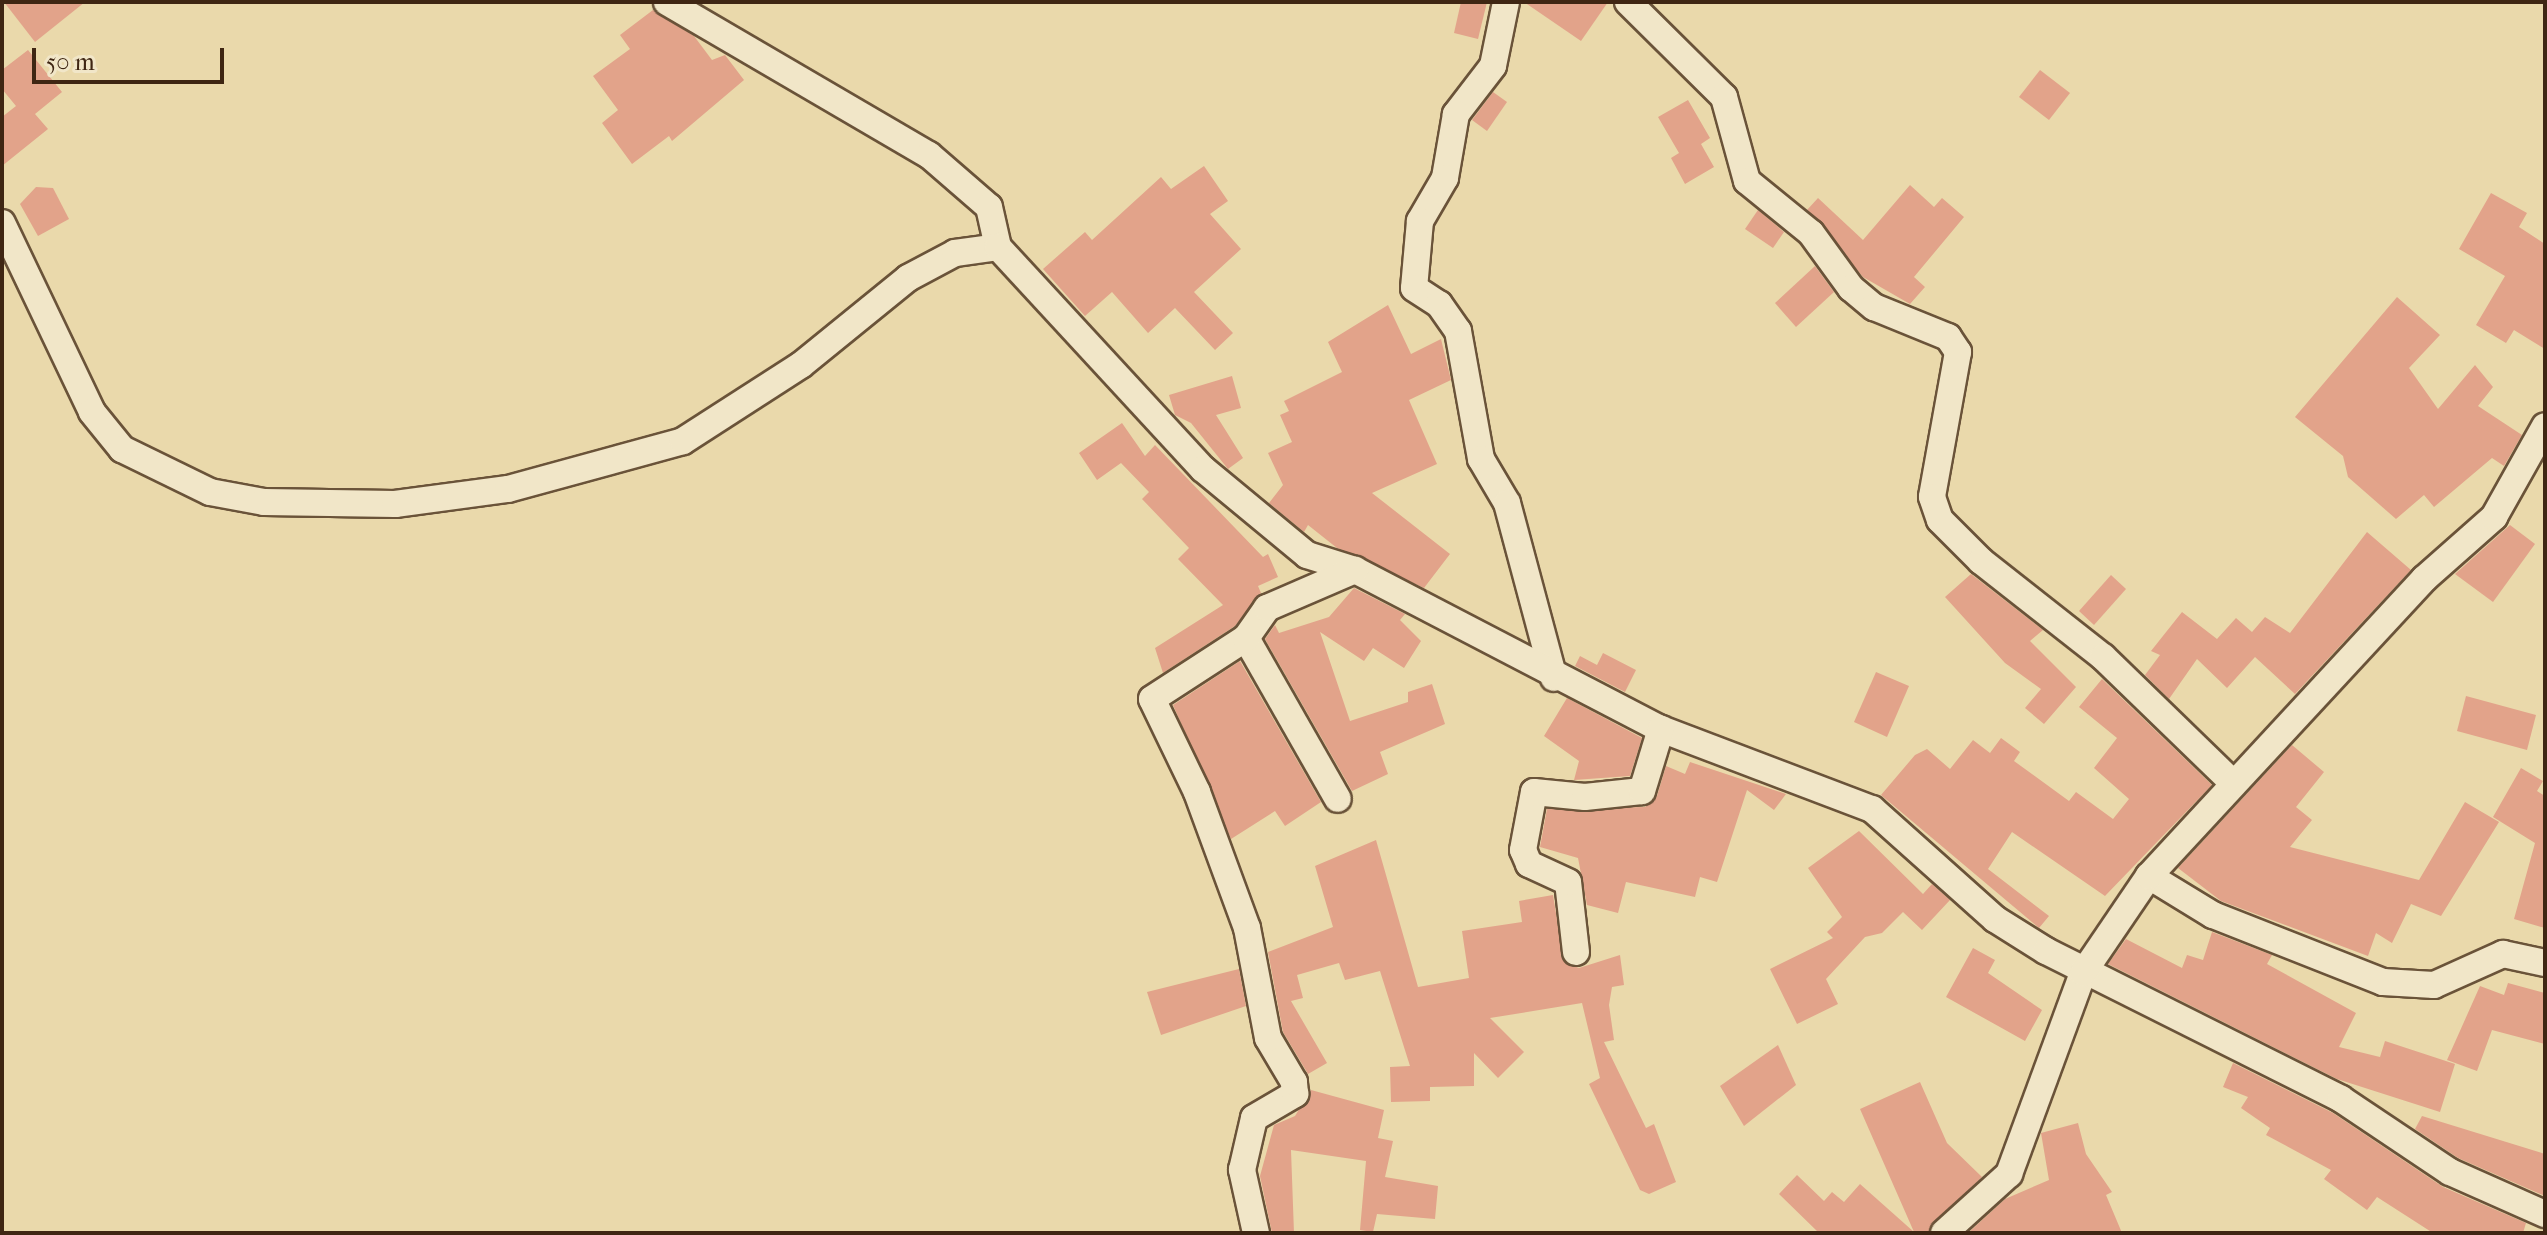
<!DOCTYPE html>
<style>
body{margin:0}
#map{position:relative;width:2547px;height:1235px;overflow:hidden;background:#ead9ab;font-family:"IM FELL French Canon",serif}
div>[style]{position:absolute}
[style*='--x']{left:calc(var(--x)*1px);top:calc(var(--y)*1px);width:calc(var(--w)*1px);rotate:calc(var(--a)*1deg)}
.building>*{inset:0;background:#e2a38a}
.roads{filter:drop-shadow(2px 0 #6a5339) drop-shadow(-2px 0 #6a5339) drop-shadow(0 2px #6a5339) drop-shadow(0 -2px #6a5339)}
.minor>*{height:26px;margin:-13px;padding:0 13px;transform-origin:13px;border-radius:13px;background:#f1e6c8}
span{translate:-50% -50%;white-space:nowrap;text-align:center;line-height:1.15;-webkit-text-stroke:8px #f1e6c8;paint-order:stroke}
.frame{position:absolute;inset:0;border:4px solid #3f2613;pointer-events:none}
.scale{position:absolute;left:32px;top:48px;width:192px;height:36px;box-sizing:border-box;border:4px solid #3f2613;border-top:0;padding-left:10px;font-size:24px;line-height:28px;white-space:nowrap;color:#3f2613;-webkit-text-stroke:6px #f1e6c8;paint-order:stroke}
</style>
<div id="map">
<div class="building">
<div style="clip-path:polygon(4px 2px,85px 2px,35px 42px)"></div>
<div style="clip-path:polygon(1461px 2px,1487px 2px,1478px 39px,1454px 33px)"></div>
<div style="clip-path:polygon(1524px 2px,1608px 2px,1581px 41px)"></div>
<div style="clip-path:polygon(653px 10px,694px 36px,712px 60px,725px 55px,744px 80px,672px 141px,669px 136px,632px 164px,602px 123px,618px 110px,593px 76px,630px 49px,620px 35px)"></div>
<div style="clip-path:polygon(28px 50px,62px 92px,35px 114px,48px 129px,2px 166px,2px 117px,16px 106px,2px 89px,2px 70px)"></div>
<div style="clip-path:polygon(2040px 70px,2070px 93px,2049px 120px,2019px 97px)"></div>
<div style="clip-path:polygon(1493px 92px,1507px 102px,1487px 131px,1472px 120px)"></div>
<div style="clip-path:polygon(1688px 100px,1710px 138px,1701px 144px,1714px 167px,1685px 184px,1671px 158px,1679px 153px,1658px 117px)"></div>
<div style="clip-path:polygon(1204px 166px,1228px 201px,1210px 214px,1241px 249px,1194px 292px,1233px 333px,1215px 350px,1175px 308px,1148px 333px,1112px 292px,1085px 316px,1043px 269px,1085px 232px,1092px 240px,1161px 177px,1171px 189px)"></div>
<div style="clip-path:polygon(1910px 185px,1934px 207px,1942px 198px,1964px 217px,1914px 277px,1925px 287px,1910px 304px,1863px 277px,1807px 210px,1818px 198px,1863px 240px)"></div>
<div style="clip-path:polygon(36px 187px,53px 188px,69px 219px,38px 236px,20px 204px)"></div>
<div style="clip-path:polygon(2491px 193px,2527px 213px,2519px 227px,2545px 244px,2545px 349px,2514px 330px,2506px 343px,2476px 325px,2505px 276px,2459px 249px)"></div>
<div style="clip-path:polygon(1758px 210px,1784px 232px,1773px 248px,1745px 229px)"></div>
<div style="clip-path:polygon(1815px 266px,1834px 292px,1796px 327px,1775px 303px)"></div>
<div style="clip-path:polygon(2397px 297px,2440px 335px,2409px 368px,2438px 409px,2475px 365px,2493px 387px,2478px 406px,2522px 435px,2504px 466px,2492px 458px,2434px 507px,2424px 495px,2396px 519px,2348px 477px,2343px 456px,2295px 417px)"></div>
<div style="clip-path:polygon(1388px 305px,1411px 354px,1441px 339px,1451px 380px,1409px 400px,1437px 464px,1372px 493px,1450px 554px,1424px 588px,1337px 548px,1308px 525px,1304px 532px,1269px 503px,1283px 485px,1268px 453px,1292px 442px,1280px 415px,1289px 411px,1284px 401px,1342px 372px,1328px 342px)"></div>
<div style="clip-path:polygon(1232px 376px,1241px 408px,1216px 415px,1243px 458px,1228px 469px,1191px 423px,1175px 415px,1169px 395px)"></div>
<div style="clip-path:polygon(1122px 423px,1145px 456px,1155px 445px,1263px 557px,1268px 554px,1278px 577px,1258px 586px,1261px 593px,1235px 626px,1163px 673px,1155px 648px,1223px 605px,1178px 559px,1189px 548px,1142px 499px,1149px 492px,1121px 463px,1097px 480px,1079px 453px)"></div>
<div style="clip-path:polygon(2510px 525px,2535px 544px,2493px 602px,2455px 574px)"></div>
<div style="clip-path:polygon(2367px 532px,2411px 570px,2295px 694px,2255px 657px,2227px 688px,2197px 659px,2169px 699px,2145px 675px,2160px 655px,2151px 651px,2182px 612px,2217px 639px,2236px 618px,2252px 632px,2265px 617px,2290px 633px)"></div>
<div style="clip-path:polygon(1971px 574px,2043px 630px,2030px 641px,2076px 687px,2044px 724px,2025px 708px,2041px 689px,2005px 663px,1945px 597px)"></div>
<div style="clip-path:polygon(2111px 575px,2126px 589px,2094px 625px,2079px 611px)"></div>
<div style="clip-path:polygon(1354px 588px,1405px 614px,1400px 620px,1421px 641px,1404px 668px,1373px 648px,1364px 661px,1320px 632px,1350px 721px,1408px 702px,1408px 692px,1432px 684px,1445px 724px,1380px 752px,1388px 774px,1352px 791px,1265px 639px,1275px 625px,1279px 633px,1329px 617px)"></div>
<div style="clip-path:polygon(1603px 653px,1636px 670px,1625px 692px,1575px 666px,1580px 656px,1597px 665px)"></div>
<div style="clip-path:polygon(1240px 661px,1321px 802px,1285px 826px,1275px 811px,1231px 839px,1173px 705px)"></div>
<div style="clip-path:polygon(1876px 672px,1909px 686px,1887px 737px,1854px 722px)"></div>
<div style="clip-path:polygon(2102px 679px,2212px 785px,2105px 896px,2012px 832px,1988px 869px,2049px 916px,2039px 928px,1881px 795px,1915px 755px,1927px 749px,1950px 769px,1973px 740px,1990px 753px,2001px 738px,2020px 752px,2014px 761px,2069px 801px,2076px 792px,2113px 819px,2129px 799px,2094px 768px,2117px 738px,2079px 707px)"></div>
<div style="clip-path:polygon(2466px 696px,2536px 715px,2527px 750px,2457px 731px)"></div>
<div style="clip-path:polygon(1567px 698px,1642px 738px,1630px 776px,1574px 780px,1579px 761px,1544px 736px)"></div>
<div style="clip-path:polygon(2292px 745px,2324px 772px,2296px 807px,2312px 820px,2290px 847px,2419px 880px,2465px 802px,2499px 822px,2441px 916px,2411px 904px,2392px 943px,2376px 933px,2368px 956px,2221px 901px,2178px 868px)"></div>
<div style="clip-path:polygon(1690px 762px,1786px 794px,1774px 810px,1747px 790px,1717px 882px,1700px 877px,1695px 897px,1626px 882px,1618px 913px,1587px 905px,1578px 858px,1540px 847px,1547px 809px,1645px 807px,1657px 796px,1666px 766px,1685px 774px)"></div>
<div style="clip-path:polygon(2521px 768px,2543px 781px,2537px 791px,2545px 796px,2545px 928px,2514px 919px,2535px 843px,2493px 817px)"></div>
<div style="clip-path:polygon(1859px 831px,1923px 894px,1932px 884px,1950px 900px,1922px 930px,1903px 912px,1882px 933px,1865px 937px,1826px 979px,1838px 1004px,1797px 1024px,1770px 969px,1833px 938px,1827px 932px,1842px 917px,1808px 868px)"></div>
<div style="clip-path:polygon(1376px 840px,1418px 987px,1469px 978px,1462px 931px,1522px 922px,1519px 901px,1553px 895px,1564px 962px,1579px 968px,1620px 955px,1624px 985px,1612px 987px,1609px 1005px,1614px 1040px,1604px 1042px,1646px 1128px,1654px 1124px,1676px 1182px,1649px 1194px,1640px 1190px,1589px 1084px,1600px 1078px,1582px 1003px,1490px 1018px,1524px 1052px,1498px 1078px,1474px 1053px,1474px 1086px,1430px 1087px,1430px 1101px,1391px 1102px,1390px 1067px,1410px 1066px,1380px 971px,1345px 980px,1339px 963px,1297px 975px,1303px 998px,1291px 1001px,1327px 1063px,1308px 1074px,1283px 1032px,1268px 952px,1333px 927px,1315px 866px)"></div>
<div style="clip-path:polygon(2212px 932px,2272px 955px,2267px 964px,2356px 1013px,2339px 1047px,2380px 1057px,2385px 1041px,2455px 1064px,2440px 1112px,2337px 1079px,2108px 964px,2126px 939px,2182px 968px,2187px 955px,2203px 960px)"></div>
<div style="clip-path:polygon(1973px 948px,1995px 960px,1988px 973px,2042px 1010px,2025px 1041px,1946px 997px)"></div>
<div style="clip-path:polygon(1239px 969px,1246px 1006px,1161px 1035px,1147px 992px)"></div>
<div style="clip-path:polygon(2508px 983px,2545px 993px,2545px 1044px,2492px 1030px,2477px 1071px,2447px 1060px,2480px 986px,2504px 995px)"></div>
<div style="clip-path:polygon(1778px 1045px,1796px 1085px,1744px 1126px,1720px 1086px)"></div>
<div style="clip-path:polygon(2233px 1063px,2333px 1113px,2443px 1187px,2526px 1223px,2523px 1233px,2433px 1233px,2377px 1197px,2367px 1210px,2324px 1179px,2331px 1170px,2266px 1135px,2270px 1128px,2241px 1108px,2248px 1097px,2223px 1087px)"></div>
<div style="clip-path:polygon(1920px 1082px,1947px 1143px,1982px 1177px,1928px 1233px,1819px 1233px,1779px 1194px,1797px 1175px,1824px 1201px,1832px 1192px,1844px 1202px,1860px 1184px,1914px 1232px,1860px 1109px)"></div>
<div style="clip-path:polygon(1311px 1090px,1384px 1110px,1378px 1138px,1393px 1141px,1385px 1177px,1438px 1186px,1435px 1219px,1377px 1214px,1373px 1232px,1360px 1230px,1366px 1161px,1291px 1150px,1294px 1233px,1272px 1233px,1260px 1176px,1274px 1125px,1295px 1116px)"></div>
<div style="clip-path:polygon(2422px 1116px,2545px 1154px,2545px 1196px,2458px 1158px,2415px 1129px)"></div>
<div style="clip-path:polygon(2078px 1123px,2086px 1154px,2112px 1192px,2106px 1195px,2122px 1233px,1968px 1233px,2005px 1199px,2049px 1180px,2041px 1133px)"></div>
</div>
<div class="roads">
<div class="minor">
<div style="--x:667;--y:2;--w:303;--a:30.3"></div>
<div style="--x:929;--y:155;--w:79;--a:40.9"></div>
<div style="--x:989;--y:207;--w:41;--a:77.3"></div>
<div style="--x:1506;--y:2;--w:65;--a:101.5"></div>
<div style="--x:1493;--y:66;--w:61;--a:127.6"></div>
<div style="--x:1456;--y:114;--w:65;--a:99.8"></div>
<div style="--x:1445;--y:178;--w:50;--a:120.2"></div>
<div style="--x:1420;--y:221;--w:67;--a:95.1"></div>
<div style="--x:1414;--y:288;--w:30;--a:33"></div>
<div style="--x:1439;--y:304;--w:33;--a:55"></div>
<div style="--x:1458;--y:331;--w:130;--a:79.8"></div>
<div style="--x:1481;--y:459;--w:51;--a:59.4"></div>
<div style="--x:1507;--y:503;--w:181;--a:75"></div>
<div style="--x:1628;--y:2;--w:135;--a:44.7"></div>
<div style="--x:1724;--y:97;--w:87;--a:74.7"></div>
<div style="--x:1747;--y:181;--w:82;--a:39.1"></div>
<div style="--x:1811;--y:233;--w:68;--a:54"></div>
<div style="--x:1851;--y:288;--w:30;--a:40"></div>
<div style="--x:1874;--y:307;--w:80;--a:22.1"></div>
<div style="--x:1948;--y:337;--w:18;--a:56"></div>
<div style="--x:1958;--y:352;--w:147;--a:100.2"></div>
<div style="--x:1932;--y:497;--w:24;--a:71"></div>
<div style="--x:1940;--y:520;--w:58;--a:45"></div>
<div style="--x:1981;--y:561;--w:155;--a:38.2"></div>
<div style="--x:2103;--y:657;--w:181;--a:44.1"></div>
<div style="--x:2;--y:223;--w:209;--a:64.5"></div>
<div style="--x:92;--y:412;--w:48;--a:51"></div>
<div style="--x:122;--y:449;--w:98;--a:26"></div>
<div style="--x:210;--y:492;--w:55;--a:10.5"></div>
<div style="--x:264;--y:502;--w:131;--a:0.9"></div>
<div style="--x:395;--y:504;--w:114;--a:-7.6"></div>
<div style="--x:508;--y:489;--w:181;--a:-15.3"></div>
<div style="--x:683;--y:441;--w:140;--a:-32.8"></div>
<div style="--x:801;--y:365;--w:138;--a:-39.1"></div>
<div style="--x:908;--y:278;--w:53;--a:-28"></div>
<div style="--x:955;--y:253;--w:43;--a:-7.9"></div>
<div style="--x:998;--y:247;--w:302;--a:47.3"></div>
<div style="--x:1203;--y:469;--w:135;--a:39.6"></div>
<div style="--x:1307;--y:555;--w:50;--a:17.4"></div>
<div style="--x:1355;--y:570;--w:345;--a:27.5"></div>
<div style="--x:1661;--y:729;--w:226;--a:20.8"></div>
<div style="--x:1872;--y:809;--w:165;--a:41.8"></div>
<div style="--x:1995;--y:919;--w:60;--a:32.1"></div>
<div style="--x:2046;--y:951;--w:330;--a:26.6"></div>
<div style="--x:2341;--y:1099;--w:131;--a:33.8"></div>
<div style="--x:2450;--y:1172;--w:104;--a:23.9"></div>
<div style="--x:1246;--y:638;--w:185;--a:60.3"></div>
<div style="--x:2149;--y:876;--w:75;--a:31.4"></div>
<div style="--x:2213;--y:915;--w:183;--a:21.5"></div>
<div style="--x:2383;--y:982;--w:51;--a:3.4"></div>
<div style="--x:2434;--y:985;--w:76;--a:-24.2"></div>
<div style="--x:2503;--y:954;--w:43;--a:12.1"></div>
<div style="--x:1576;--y:952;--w:70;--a:-96.5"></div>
<div style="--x:1568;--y:882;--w:43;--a:-155.2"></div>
<div style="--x:1529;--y:864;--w:15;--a:-113"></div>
<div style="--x:1523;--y:850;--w:59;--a:-79.3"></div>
<div style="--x:1534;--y:792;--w:51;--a:5.6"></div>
<div style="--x:1585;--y:797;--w:57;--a:-6"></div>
<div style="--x:1642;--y:791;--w:65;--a:-73"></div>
<div style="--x:1256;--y:1233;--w:65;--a:-102.5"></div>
<div style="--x:1242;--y:1170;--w:53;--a:-77"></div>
<div style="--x:1254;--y:1118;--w:48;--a:-30.3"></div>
<div style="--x:1295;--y:1094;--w:12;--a:-95"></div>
<div style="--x:1294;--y:1082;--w:51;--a:-120.6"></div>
<div style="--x:1268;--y:1038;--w:112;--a:-100.8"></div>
<div style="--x:1247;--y:928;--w:145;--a:-110.2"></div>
<div style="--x:1197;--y:792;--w:103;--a:-115.8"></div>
<div style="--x:1152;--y:699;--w:112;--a:-33"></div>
<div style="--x:1246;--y:638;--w:37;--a:-55"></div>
<div style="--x:1267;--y:608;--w:96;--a:-23.4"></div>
<div style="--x:1944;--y:1233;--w:88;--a:-42.2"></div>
<div style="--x:2009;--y:1174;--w:214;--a:-69.8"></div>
<div style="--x:2083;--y:973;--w:117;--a:-55.8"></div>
<div style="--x:2149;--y:876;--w:405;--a:-47.2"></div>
<div style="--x:2424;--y:579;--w:94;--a:-41.5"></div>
<div style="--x:2494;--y:517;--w:104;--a:-60.7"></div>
</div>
</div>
<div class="frame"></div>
<div class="scale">50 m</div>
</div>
